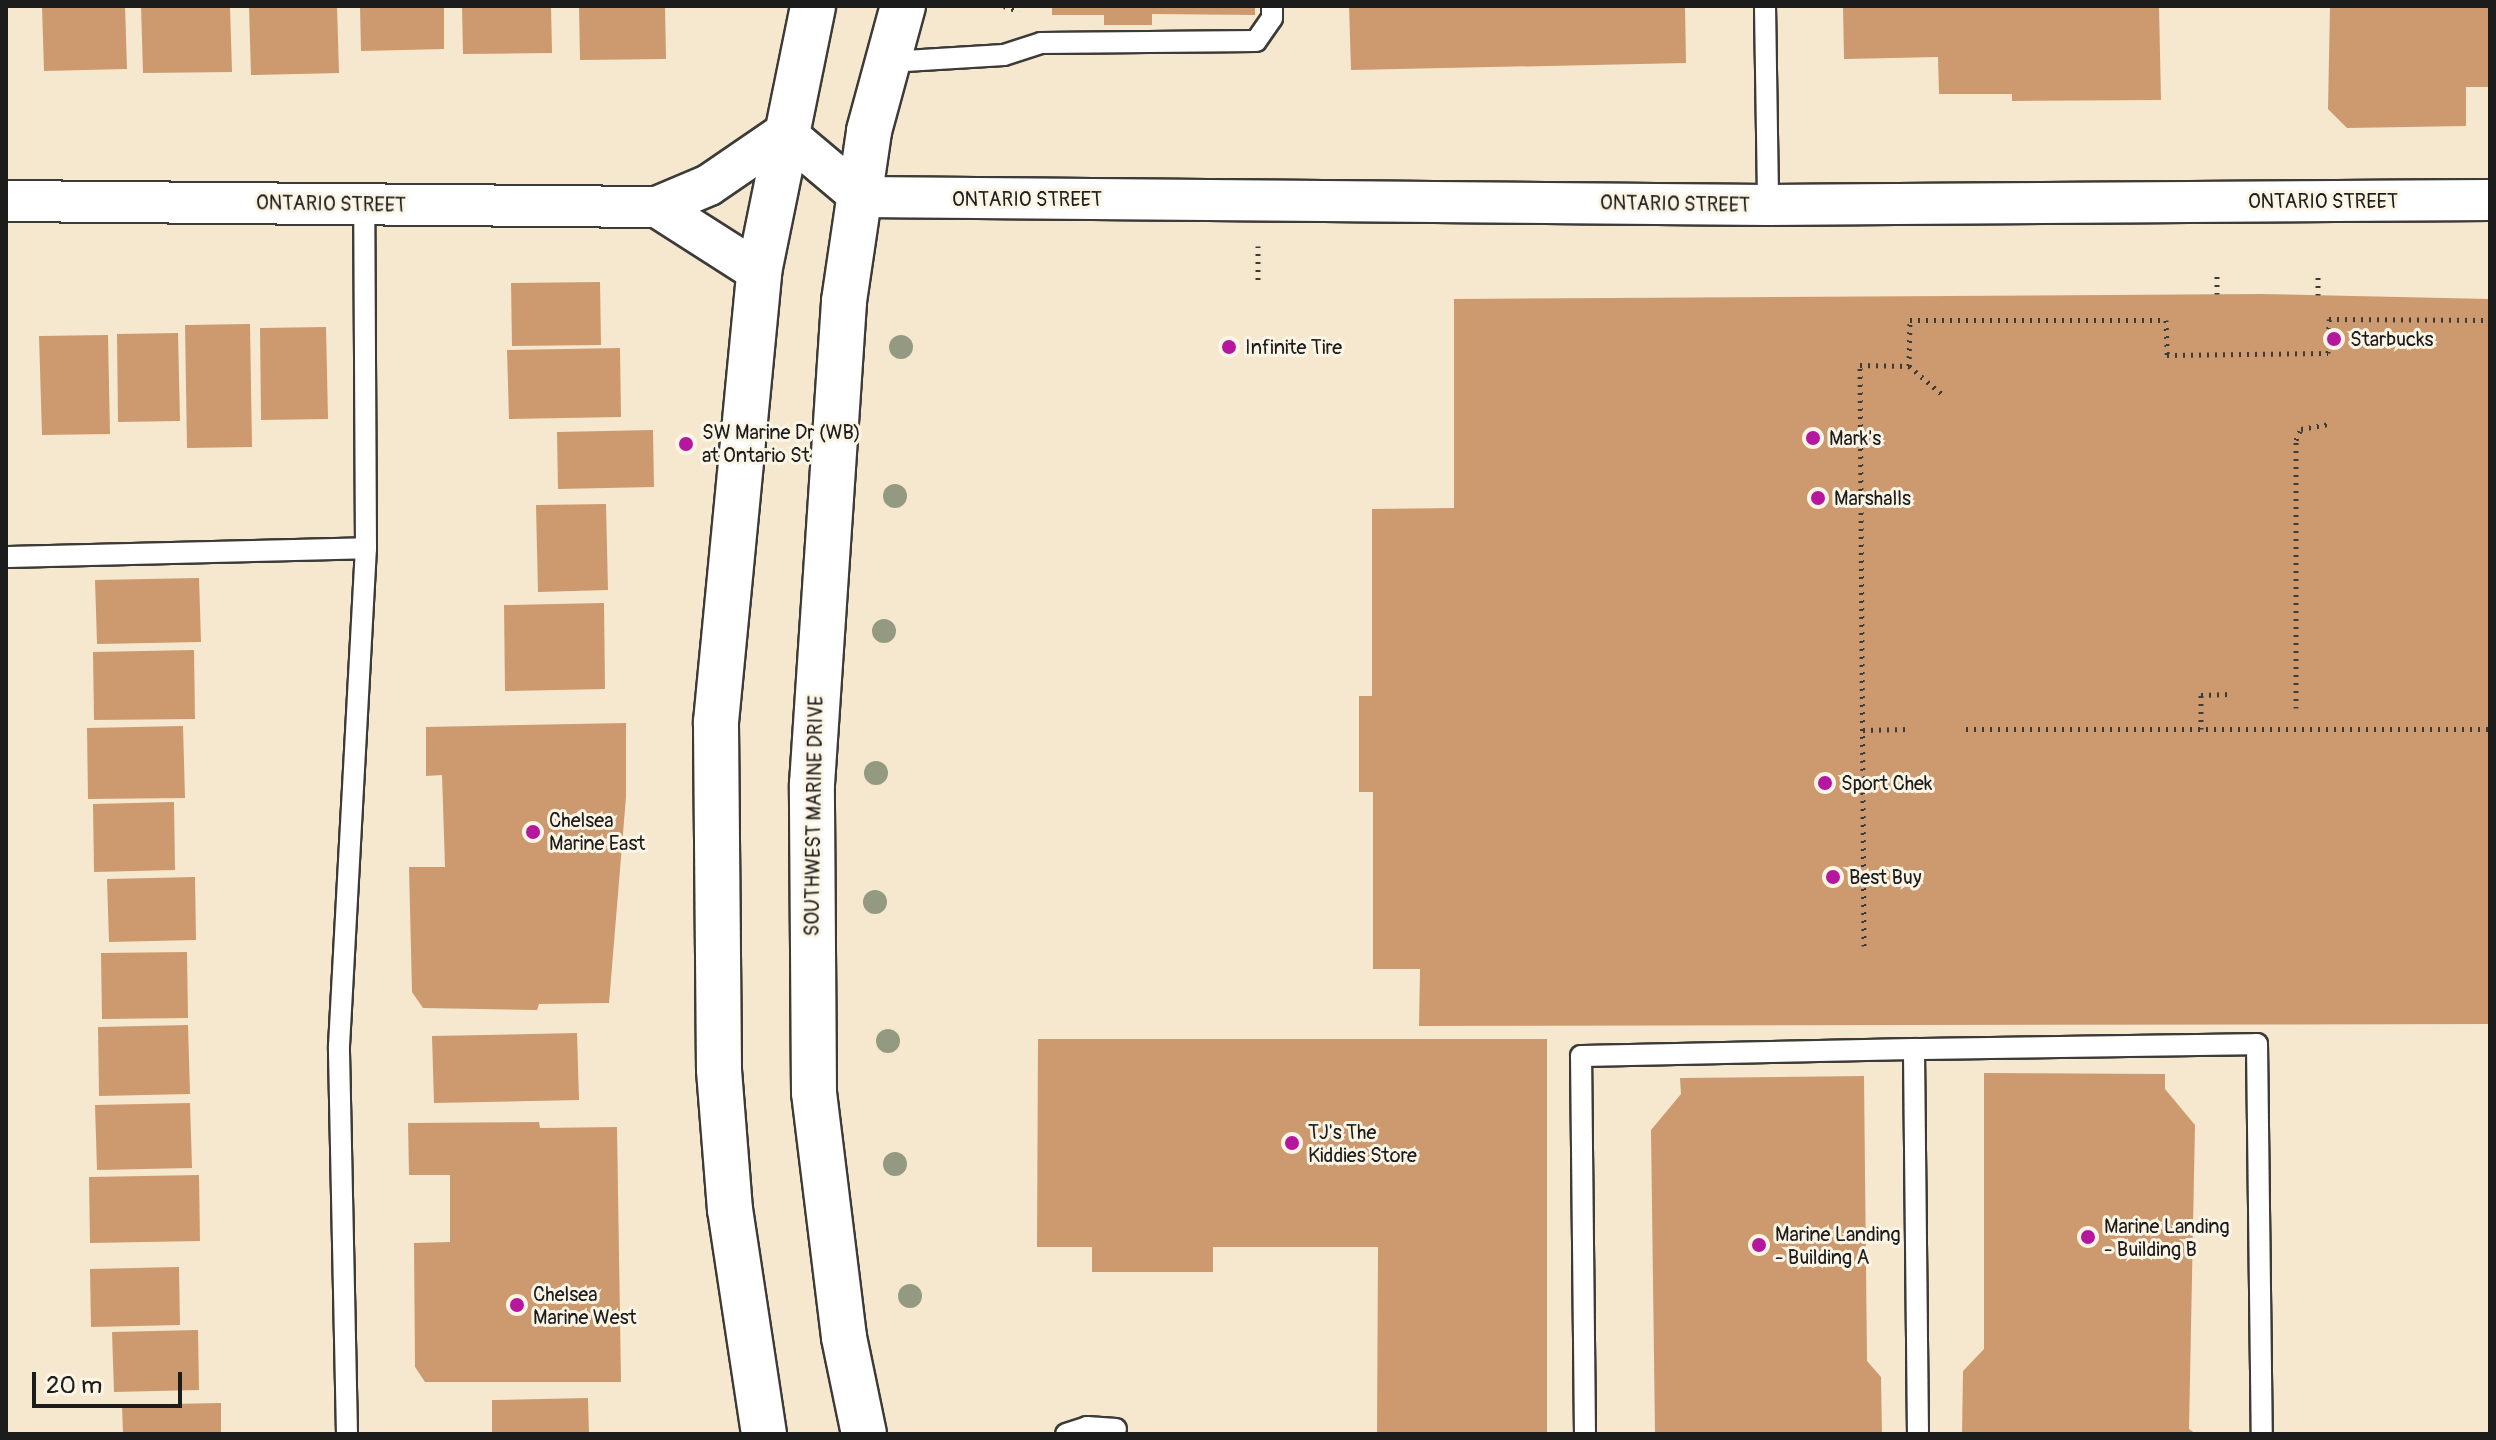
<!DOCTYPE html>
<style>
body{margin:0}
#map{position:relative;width:2496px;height:1440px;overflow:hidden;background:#f5e8cf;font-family:Pangolin,sans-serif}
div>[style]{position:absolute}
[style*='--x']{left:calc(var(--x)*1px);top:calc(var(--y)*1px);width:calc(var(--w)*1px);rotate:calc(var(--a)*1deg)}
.building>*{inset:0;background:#cd9a6f}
.path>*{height:5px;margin-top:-2.5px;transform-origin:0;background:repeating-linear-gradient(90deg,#3d3b37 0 2px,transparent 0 8px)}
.roads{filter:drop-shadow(2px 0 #3d3b37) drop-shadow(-2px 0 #3d3b37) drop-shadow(0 2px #3d3b37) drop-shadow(0 -2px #3d3b37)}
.lane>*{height:20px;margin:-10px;padding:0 10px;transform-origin:10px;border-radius:10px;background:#fff}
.street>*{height:40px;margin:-20px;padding:0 20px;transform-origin:20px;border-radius:20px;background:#fff}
.primary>*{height:44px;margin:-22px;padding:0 22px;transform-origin:22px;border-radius:22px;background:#fff}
.trees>*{width:24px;height:24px;margin:-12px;border-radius:50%;background:#939a81}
.dots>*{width:22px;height:22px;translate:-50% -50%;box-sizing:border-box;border:4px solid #fcf5e5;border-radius:50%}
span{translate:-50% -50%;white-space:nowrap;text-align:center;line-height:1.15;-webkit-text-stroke:6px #fcf5e5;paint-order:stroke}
.street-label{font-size:20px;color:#1c1c1c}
.poi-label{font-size:20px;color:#1c1c1c}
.left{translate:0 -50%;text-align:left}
.frame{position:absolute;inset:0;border:8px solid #1c1c1c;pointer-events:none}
.scale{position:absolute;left:32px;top:1372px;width:150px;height:36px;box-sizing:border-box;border:4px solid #1c1c1c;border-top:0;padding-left:10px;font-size:24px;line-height:28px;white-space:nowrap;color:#1c1c1c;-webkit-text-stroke:6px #fcf5e5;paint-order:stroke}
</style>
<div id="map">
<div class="building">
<div style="clip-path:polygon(42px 6px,125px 6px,127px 69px,44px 71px)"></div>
<div style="clip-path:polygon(141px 6px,230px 6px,232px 72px,143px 73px)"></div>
<div style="clip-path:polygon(249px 6px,337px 6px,339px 73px,251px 75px)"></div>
<div style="clip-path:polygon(360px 6px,444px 6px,444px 49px,361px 51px)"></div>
<div style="clip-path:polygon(462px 6px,551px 6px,552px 53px,463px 54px)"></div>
<div style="clip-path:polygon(579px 6px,665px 6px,666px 59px,580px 60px)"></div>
<div style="clip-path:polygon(1052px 6px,1255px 6px,1255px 15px,1152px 14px,1152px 25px,1104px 25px,1104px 15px,1052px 15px)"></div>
<div style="clip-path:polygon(1349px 6px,1685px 6px,1686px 63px,1351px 70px)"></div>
<div style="clip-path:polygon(1843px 6px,2159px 6px,2161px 100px,2012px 101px,2012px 94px,1939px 94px,1938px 57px,1844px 59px)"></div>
<div style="clip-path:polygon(2330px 6px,2490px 6px,2490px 87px,2466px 87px,2466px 126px,2347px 128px,2328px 109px)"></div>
<div style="clip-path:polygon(600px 282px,601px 345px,512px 346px,511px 283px)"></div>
<div style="clip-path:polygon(2260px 294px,2490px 299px,2490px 1024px,1419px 1026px,1420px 969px,1373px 969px,1373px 792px,1359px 792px,1359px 696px,1372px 696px,1372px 509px,1454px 508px,1454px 299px)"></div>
<div style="clip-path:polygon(250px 324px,252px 447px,187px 448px,185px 325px)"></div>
<div style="clip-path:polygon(326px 327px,328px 419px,261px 420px,260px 328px)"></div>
<div style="clip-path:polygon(178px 333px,180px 421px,118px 422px,117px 334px)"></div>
<div style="clip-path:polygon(108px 335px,110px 434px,42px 435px,39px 336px)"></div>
<div style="clip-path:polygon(620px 348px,621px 417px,509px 419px,507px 350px)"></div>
<div style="clip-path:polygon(653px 430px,654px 487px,558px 489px,557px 432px)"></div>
<div style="clip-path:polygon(606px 504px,608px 590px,538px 592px,536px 505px)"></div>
<div style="clip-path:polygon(199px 578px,201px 642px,97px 644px,95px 580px)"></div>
<div style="clip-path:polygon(604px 603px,605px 689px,505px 691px,504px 605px)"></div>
<div style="clip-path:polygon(194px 650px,195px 719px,94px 720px,93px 652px)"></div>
<div style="clip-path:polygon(626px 723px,626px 797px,609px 1003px,539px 1004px,537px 1010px,423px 1008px,412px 992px,409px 867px,445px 867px,442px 775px,426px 776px,426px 727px)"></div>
<div style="clip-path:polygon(183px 726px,185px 798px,88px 799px,87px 728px)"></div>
<div style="clip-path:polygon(174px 802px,175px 870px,94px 872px,93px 804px)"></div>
<div style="clip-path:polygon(195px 877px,196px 940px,109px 942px,107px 879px)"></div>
<div style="clip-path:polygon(187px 952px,188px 1018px,102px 1019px,101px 953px)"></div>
<div style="clip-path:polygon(188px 1025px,190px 1094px,99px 1096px,98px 1027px)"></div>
<div style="clip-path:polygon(577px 1033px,579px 1100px,434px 1103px,432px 1036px)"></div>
<div style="clip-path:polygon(1038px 1039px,1547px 1039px,1547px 1434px,1377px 1434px,1378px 1247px,1213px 1247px,1213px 1272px,1092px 1272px,1092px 1247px,1037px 1247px)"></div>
<div style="clip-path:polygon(1984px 1073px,2165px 1074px,2165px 1089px,2195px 1125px,2189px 1429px,2196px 1434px,1962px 1434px,1963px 1371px,1984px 1349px)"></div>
<div style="clip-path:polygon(1864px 1076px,1867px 1361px,1881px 1377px,1882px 1434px,1655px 1434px,1651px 1130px,1681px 1094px,1680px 1078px)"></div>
<div style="clip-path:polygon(190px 1103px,192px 1168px,97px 1170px,95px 1105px)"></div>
<div style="clip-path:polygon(539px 1122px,540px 1128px,617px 1127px,621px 1382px,425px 1382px,415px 1367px,414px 1243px,450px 1242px,450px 1175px,409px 1175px,408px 1123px)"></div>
<div style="clip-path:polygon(199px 1175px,200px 1241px,90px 1243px,89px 1177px)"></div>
<div style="clip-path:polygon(179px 1267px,180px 1325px,91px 1327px,90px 1269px)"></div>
<div style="clip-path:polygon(198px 1330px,199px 1390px,114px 1392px,112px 1332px)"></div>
<div style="clip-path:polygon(588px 1398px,589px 1434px,492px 1434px,492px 1400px)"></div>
<div style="clip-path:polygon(221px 1403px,221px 1434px,123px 1434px,122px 1405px)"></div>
</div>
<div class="path">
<div style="--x:1004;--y:6;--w:16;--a:18"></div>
<div style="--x:1258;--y:246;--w:35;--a:90"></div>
<div style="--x:2217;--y:294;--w:22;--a:-90"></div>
<div style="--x:2318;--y:295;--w:23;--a:-90"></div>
<div style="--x:1909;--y:366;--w:45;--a:40.5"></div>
<div style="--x:2296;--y:708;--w:268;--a:-90"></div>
<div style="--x:2296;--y:440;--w:12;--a:-66"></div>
<div style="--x:2301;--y:429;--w:28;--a:-10"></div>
<div style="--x:1966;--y:729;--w:524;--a:0"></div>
<div style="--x:2201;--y:729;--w:34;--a:-90"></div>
<div style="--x:2201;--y:695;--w:30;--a:-2"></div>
<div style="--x:1863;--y:730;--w:46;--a:-1.2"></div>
<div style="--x:1864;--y:946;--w:581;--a:-90.39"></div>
<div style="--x:1860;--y:365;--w:49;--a:1.2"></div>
<div style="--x:1909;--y:366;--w:46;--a:-88.8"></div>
<div style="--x:1910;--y:320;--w:256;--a:0"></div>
<div style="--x:2166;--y:320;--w:35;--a:88"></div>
<div style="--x:2167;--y:355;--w:161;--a:-0.7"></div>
<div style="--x:2328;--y:353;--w:34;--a:-88"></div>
<div style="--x:2329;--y:319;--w:161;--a:0.4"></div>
</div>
<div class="roads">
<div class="lane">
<div style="--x:1765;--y:6;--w:199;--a:89.1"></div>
<div style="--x:889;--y:62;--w:115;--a:-3.5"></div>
<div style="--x:1004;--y:55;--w:39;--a:-18"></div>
<div style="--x:1041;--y:43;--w:215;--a:-0.5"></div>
<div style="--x:1256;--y:41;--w:28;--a:-55"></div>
<div style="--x:1272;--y:18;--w:12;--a:-90"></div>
<div style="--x:6;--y:557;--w:360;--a:-1.4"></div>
<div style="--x:347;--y:1434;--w:388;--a:-91.2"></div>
<div style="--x:339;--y:1046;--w:499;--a:-86.9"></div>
<div style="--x:366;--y:548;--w:343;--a:-90.3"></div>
<div style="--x:1066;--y:1434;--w:22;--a:-18"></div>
<div style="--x:1087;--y:1427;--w:29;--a:4"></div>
<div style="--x:1585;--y:1434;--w:378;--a:-90.6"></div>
<div style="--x:1581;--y:1056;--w:333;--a:-1.2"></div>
<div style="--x:1918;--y:1434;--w:385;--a:-90.6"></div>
<div style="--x:1914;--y:1049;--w:343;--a:-0.8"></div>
<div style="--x:2257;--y:1044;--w:390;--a:89.3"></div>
</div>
<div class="street">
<div style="--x:6;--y:201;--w:651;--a:0.53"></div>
<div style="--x:657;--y:207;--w:56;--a:-22.9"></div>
<div style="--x:709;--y:185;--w:92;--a:-34.4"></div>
<div style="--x:785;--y:133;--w:99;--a:40.1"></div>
<div style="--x:861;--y:197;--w:907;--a:0.51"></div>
<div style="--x:1768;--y:205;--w:722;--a:-0.4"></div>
<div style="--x:657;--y:207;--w:121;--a:32.5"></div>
</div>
<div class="primary">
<div style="--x:764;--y:1434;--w:227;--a:-98.6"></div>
<div style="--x:730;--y:1210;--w:141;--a:-94.5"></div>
<div style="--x:719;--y:1069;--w:347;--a:-90.5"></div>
<div style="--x:716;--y:722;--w:452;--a:-84.5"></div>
<div style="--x:759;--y:272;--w:271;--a:-78.5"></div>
<div style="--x:864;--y:1434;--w:99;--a:-101.7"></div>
<div style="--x:844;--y:1337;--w:247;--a:-97"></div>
<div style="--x:814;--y:1092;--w:308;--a:-90.4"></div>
<div style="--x:812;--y:784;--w:484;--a:-86.2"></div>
<div style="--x:844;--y:301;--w:172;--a:-81.6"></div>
<div style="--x:869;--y:131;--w:130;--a:-74.8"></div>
</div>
</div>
<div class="trees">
<div style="left:901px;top:347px"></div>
<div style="left:895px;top:496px"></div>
<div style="left:884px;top:631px"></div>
<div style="left:876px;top:773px"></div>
<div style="left:875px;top:902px"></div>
<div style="left:888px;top:1041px"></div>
<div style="left:895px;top:1164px"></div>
<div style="left:910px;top:1296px"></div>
</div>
<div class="dots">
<div style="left:2334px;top:339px;background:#b5179e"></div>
<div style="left:1229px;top:347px;background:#b5179e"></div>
<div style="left:1813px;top:438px;background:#b5179e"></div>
<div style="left:686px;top:444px;background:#b5179e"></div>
<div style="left:1818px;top:498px;background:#b5179e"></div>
<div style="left:1825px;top:783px;background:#b5179e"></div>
<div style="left:533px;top:832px;background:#b5179e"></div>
<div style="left:1833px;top:877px;background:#b5179e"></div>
<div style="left:1292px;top:1143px;background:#b5179e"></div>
<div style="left:2088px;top:1237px;background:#b5179e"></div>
<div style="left:1759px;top:1245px;background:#b5179e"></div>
<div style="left:517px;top:1305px;background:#b5179e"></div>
</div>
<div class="street-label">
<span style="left:1027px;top:199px">ONTARIO STREET</span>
<span style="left:2323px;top:201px">ONTARIO STREET</span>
<span style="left:331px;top:204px;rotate:1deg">ONTARIO STREET</span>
<span style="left:1675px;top:204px;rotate:1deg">ONTARIO STREET</span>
<span style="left:814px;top:816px;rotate:-89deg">SOUTHWEST MARINE DRIVE</span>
</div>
<div class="poi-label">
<span class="left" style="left:2350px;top:339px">Starbucks</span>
<span class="left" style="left:1245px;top:347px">Infinite Tire</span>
<span class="left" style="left:702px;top:444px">SW Marine Dr (WB)<br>at Ontario St</span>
<span class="left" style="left:1829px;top:438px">Mark's</span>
<span class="left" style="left:1834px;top:498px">Marshalls</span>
<span class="left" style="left:1841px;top:783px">Sport Chek</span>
<span class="left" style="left:549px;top:832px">Chelsea<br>Marine East</span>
<span class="left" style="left:1849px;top:877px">Best Buy</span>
<span class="left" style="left:1308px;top:1144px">TJ's The<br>Kiddies Store</span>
<span class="left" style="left:2104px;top:1238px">Marine Landing<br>- Building B</span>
<span class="left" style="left:1775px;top:1246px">Marine Landing<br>- Building A</span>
<span class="left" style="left:533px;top:1306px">Chelsea<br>Marine West</span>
</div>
<div class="frame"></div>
<div class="scale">20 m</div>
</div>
